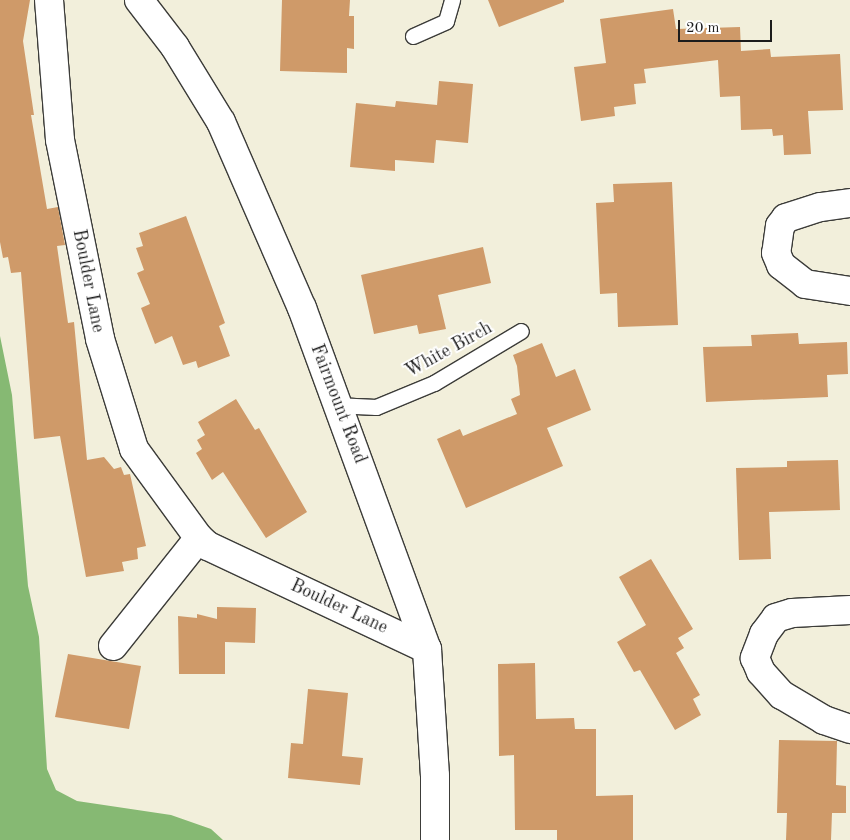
<!DOCTYPE html>
<style>
body{margin:0}
#map{position:relative;width:850px;height:840px;overflow:hidden;background:#f2efdb;font-family:"Old Standard TT",serif}
div>[style]{position:absolute}
[style*='--x']{left:calc(var(--x)*1px);top:calc(var(--y)*1px);width:calc(var(--w)*1px);rotate:calc(var(--a)*1deg)}
.forest>*{inset:0;background:#86b973}
.building>*{inset:0;background:#cf9a69}
.roads{filter:drop-shadow(1px 0 #3c3c39) drop-shadow(-1px 0 #3c3c39) drop-shadow(0 1px #3c3c39) drop-shadow(0 -1px #3c3c39)}
.service>*{height:15px;margin:-7.5px;padding:0 7.5px;transform-origin:7.5px;border-radius:7.5px;background:#fff}
.minor>*{height:28px;margin:-14px;padding:0 14px;transform-origin:14px;border-radius:14px;background:#fff}
span{translate:-50% -50%;white-space:nowrap;text-align:center;line-height:1.15;-webkit-text-stroke:4px #fff;paint-order:stroke}
.street-label{font-size:18px;color:#1c1c1c}
.scale{position:absolute;left:678px;top:20px;width:94px;height:22px;box-sizing:border-box;border:2px solid #1c1c1c;border-top:0;padding-left:6px;font-size:15px;line-height:18px;white-space:nowrap;color:#1c1c1c;-webkit-text-stroke:4px #fff;paint-order:stroke}
</style>
<div id="map">
<div class="forest">
<div style="clip-path:polygon(0 336px,12px 395px,28px 586px,39px 637px,47px 769px,56px 790px,77px 801px,171px 815px,211px 829px,223px 840px,0 840px)"></div>
</div>
<div class="building">
<div style="clip-path:polygon(0 0,30px 0,23px 41px,34px 115px,31px 115px,47px 209px,58px 207px,65px 245px,57px 246px,68px 323px,74px 322px,87px 460px,104px 457px,114px 469px,121px 467px,124px 475px,130px 474px,146px 546px,137px 548px,138px 559px,122px 562px,124px 571px,86px 577px,60px 436px,34px 439px,21px 272px,11px 273px,8px 257px,3px 258px,0 242px)"></div>
<div style="clip-path:polygon(282px 0,350px 0,349px 16px,354px 16px,354px 49px,347px 48px,347px 73px,280px 71px)"></div>
<div style="clip-path:polygon(488px 0,564px 0,564px 2px,499px 27px)"></div>
<div style="clip-path:polygon(673px 9px,676px 29px,740px 27px,741px 51px,770px 49px,771px 57px,840px 54px,843px 110px,808px 111px,811px 154px,784px 155px,783px 135px,773px 136px,772px 129px,741px 130px,740px 96px,720px 97px,718px 60px,644px 69px,646px 83px,634px 84px,636px 104px,614px 107px,615px 116px,581px 121px,574px 67px,606px 63px,600px 19px)"></div>
<div style="clip-path:polygon(439px 81px,473px 84px,468px 143px,436px 140px,434px 163px,395px 160px,395px 171px,350px 167px,356px 103px,395px 107px,396px 101px,437px 105px)"></div>
<div style="clip-path:polygon(672px 182px,678px 325px,618px 327px,617px 293px,600px 294px,596px 203px,614px 202px,613px 184px)"></div>
<div style="clip-path:polygon(186px 216px,225px 323px,219px 326px,230px 356px,198px 368px,196px 361px,183px 365px,172px 336px,155px 344px,141px 308px,150px 304px,137px 273px,144px 270px,136px 248px,143px 246px,139px 233px)"></div>
<div style="clip-path:polygon(483px 247px,491px 283px,438px 295px,446px 329px,419px 334px,417px 325px,374px 334px,361px 275px)"></div>
<div style="clip-path:polygon(798px 333px,799px 344px,847px 342px,848px 374px,827px 375px,828px 397px,706px 402px,703px 347px,752px 346px,751px 335px)"></div>
<div style="clip-path:polygon(542px 343px,556px 377px,575px 369px,591px 410px,547px 428px,563px 466px,466px 508px,437px 439px,460px 429px,463px 436px,517px 414px,511px 399px,520px 395px,517px 366px,513px 355px)"></div>
<div style="clip-path:polygon(236px 399px,255px 430px,259px 428px,307px 512px,266px 538px,223px 472px,212px 480px,196px 453px,202px 449px,197px 440px,205px 435px,198px 422px)"></div>
<div style="clip-path:polygon(838px 460px,840px 510px,769px 512px,771px 559px,739px 560px,736px 468px,787px 467px,787px 461px)"></div>
<div style="clip-path:polygon(651px 559px,693px 629px,678px 638px,684px 648px,676px 653px,700px 695px,693px 699px,701px 715px,675px 730px,640px 670px,634px 672px,617px 642px,646px 625px,619px 577px)"></div>
<div style="clip-path:polygon(217px 607px,256px 608px,255px 643px,225px 642px,225px 674px,179px 674px,178px 616px,197px 618px,197px 614px,217px 619px)"></div>
<div style="clip-path:polygon(68px 654px,141px 666px,129px 729px,55px 717px)"></div>
<div style="clip-path:polygon(535px 663px,536px 719px,574px 718px,575px 729px,596px 729px,596px 796px,633px 795px,633px 840px,557px 840px,557px 830px,515px 830px,514px 755px,499px 756px,498px 664px)"></div>
<div style="clip-path:polygon(308px 689px,348px 693px,342px 756px,363px 758px,360px 785px,288px 778px,291px 743px,303px 744px)"></div>
<div style="clip-path:polygon(779px 740px,837px 741px,836px 785px,846px 786px,846px 813px,832px 813px,831px 840px,786px 840px,787px 813px,777px 813px)"></div>
</div>
<div class="roads">
<div class="service">
<div style="--x:413;--y:36;--w:36;--a:-24"></div>
<div style="--x:446;--y:21;--w:22;--a:-74"></div>
<div style="--x:335;--y:405;--w:41;--a:2.8"></div>
<div style="--x:376;--y:407;--w:63;--a:-22.5"></div>
<div style="--x:434;--y:383;--w:101;--a:-30.9"></div>
</div>
<div class="minor">
<div style="--x:49;--y:0;--w:140;--a:85.5"></div>
<div style="--x:60;--y:140;--w:203;--a:78.6"></div>
<div style="--x:100;--y:339;--w:115;--a:72.8"></div>
<div style="--x:134;--y:449;--w:110;--a:53.9"></div>
<div style="--x:199;--y:538;--w:12;--a:42"></div>
<div style="--x:208;--y:546;--w:242;--a:25.2"></div>
<div style="--x:139;--y:0;--w:59;--a:52.5"></div>
<div style="--x:175;--y:47;--w:88;--a:58.5"></div>
<div style="--x:221;--y:122;--w:203;--a:66.5"></div>
<div style="--x:302;--y:308;--w:363;--a:69.9"></div>
<div style="--x:427;--y:649;--w:127;--a:86.4"></div>
<div style="--x:435;--y:776;--w:64;--a:90"></div>
<div style="--x:850;--y:203;--w:30;--a:172"></div>
<div style="--x:820;--y:207;--w:36;--a:162"></div>
<div style="--x:786;--y:218;--w:10;--a:127"></div>
<div style="--x:780;--y:226;--w:27;--a:98"></div>
<div style="--x:776;--y:253;--w:13;--a:67"></div>
<div style="--x:781;--y:265;--w:31;--a:38"></div>
<div style="--x:805;--y:284;--w:46;--a:8.8"></div>
<div style="--x:850;--y:610;--w:58;--a:177"></div>
<div style="--x:792;--y:613;--w:17;--a:163"></div>
<div style="--x:776;--y:618;--w:20;--a:127"></div>
<div style="--x:764;--y:634;--w:26;--a:111"></div>
<div style="--x:755;--y:658;--w:15;--a:67"></div>
<div style="--x:761;--y:672;--w:31;--a:48"></div>
<div style="--x:782;--y:695;--w:49;--a:30.8"></div>
<div style="--x:824;--y:720;--w:28;--a:19"></div>
<div style="--x:113;--y:646;--w:138;--a:-51.5"></div>
</div>
</div>
<div class="street-label">
<span style="left:88px;top:281px;rotate:79deg">Boulder Lane</span>
<span style="left:449px;top:350px;rotate:-29deg">White Birch</span>
<span style="left:338px;top:404px;rotate:69deg">Fairmount Road</span>
<span style="left:339px;top:607px;rotate:25deg">Boulder Lane</span>
</div>
<div class="scale">20 m</div>
</div>
